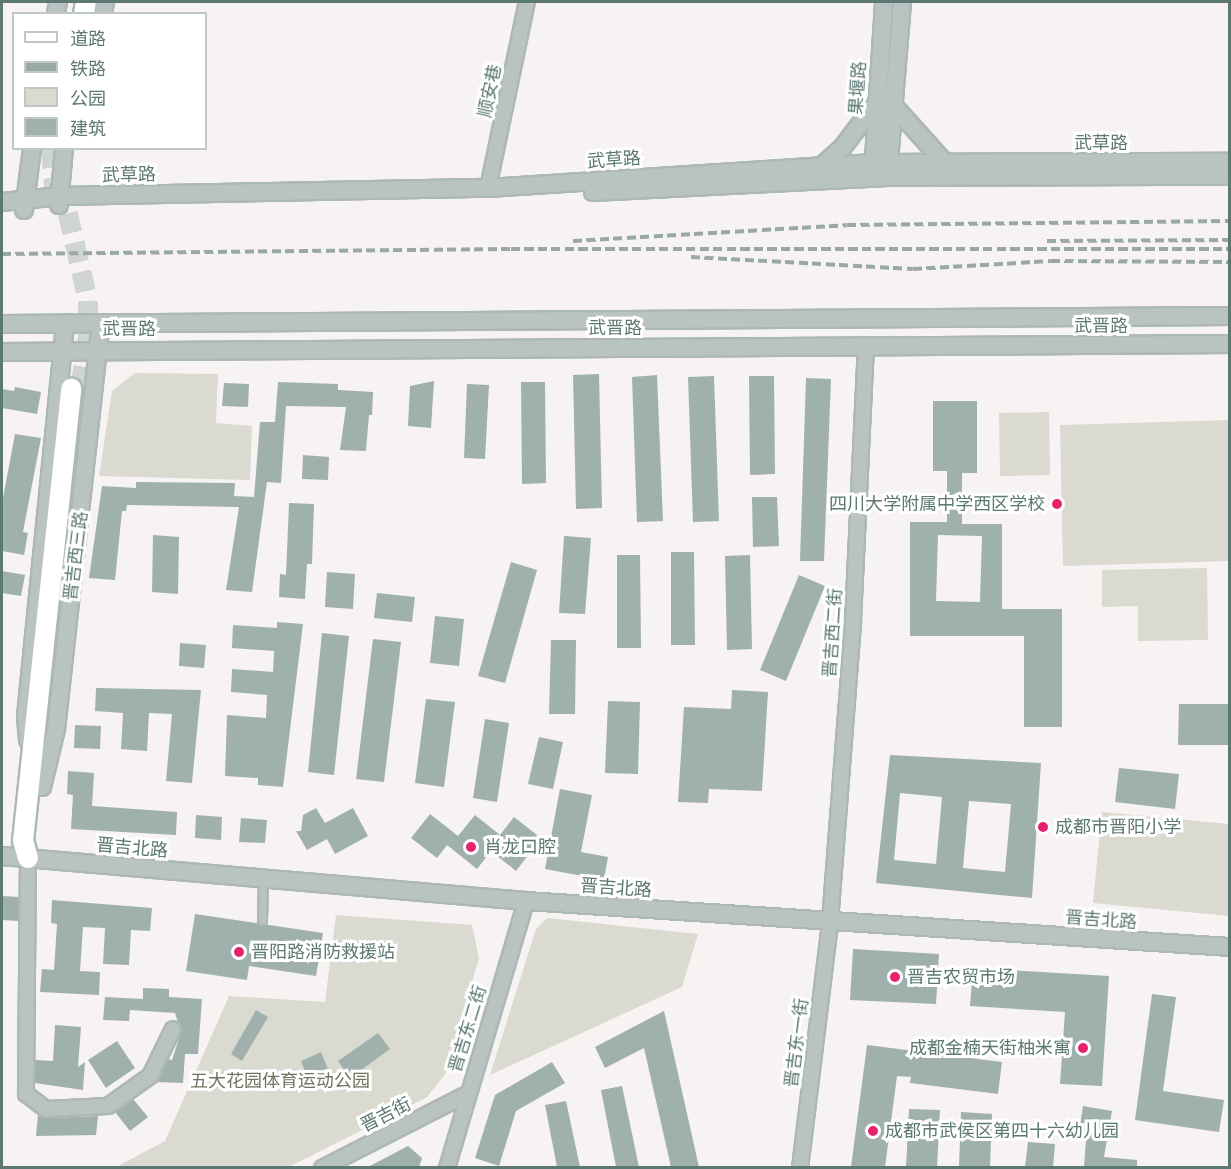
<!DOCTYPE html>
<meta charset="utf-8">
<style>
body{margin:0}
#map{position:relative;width:1231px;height:1169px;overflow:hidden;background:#f6f3f2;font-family:"Space Grotesk","Noto Sans SC",sans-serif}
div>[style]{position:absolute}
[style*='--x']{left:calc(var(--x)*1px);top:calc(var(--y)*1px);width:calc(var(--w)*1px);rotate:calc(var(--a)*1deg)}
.green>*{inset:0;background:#dbdad1}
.building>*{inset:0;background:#a0b0ad}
.secondary-tunnel>*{height:20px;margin-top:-10px;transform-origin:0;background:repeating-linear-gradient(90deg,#d0d4d2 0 20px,transparent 0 30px)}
.roads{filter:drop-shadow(2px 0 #acb8b6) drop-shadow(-2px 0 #acb8b6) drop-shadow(0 2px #acb8b6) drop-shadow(0 -2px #acb8b6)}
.service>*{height:7px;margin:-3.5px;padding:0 3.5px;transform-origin:3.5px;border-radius:3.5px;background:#b9c3c1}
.minor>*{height:14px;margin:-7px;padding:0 7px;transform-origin:7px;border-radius:7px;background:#b9c3c1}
.tertiary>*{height:16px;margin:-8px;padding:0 8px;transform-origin:8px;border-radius:8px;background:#b9c3c1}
.secondary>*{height:20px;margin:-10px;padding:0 10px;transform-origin:10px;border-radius:10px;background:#fff}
.rail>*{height:4px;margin-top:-2px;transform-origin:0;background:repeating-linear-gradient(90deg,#99a8a5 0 9px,transparent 0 13.5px)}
.dots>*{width:16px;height:16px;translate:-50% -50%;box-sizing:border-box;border:3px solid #fff;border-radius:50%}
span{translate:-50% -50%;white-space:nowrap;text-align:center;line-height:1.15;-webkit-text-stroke:6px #fff;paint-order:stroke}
.street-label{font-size:18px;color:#5c7873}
.poi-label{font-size:18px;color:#5c7873}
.right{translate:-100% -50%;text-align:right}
.left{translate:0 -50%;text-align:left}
.park-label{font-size:18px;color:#71755f}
.frame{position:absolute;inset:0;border:3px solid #5c7873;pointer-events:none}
.legend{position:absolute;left:12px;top:12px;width:195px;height:138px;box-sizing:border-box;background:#fff;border:2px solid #bec9c7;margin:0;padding:8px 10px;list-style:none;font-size:18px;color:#5c7873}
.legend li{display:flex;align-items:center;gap:12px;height:30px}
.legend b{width:30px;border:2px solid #bec9c7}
</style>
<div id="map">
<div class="green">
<div style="clip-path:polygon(135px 373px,218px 374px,216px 423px,252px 426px,250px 480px,99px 476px,112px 391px)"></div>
<div style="clip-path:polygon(1049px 412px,1050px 475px,1000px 476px,999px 413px)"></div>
<div style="clip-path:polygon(1229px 420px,1229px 561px,1063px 566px,1060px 425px)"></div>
<div style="clip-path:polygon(1207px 568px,1208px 640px,1138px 641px,1138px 606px,1102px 607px,1102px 570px)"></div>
<div style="clip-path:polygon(1102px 812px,1229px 824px,1229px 916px,1093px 903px)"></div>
<div style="clip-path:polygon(336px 915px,472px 925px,479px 958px,446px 1073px,427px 1097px,289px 1167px,114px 1168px,165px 1141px,229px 996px,325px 1002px)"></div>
<div style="clip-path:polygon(547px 918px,698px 934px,682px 987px,490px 1075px,536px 929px)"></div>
</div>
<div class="building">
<div style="clip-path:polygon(599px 374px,602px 508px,576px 509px,573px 375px)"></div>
<div style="clip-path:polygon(657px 375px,663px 521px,637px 522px,632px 377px)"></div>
<div style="clip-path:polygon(714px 376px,719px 521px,693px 522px,688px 377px)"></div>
<div style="clip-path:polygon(749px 376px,774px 376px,775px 474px,750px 475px)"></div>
<div style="clip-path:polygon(806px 378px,831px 379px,824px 561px,800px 561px)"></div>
<div style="clip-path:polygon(434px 381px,431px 428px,408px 426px,410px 386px)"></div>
<div style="clip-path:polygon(278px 382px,338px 384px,338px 390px,373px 392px,372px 415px,369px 415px,366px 451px,340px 450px,346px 407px,286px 406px,281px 483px,267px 482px,252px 592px,226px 590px,239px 507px,127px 505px,126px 511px,122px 511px,115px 580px,89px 578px,102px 486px,136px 488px,136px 482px,235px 483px,234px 496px,254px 497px,260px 422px,275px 422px)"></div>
<div style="clip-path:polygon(521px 382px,545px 382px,546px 483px,522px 484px)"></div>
<div style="clip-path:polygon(224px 383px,249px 384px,248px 407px,222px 406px)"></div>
<div style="clip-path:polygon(467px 384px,489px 385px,485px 459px,464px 458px)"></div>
<div style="clip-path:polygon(15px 387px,41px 392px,37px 414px,2px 408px,2px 389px,14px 391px)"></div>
<div style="clip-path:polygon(evenodd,933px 401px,977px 401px,977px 473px,962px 473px,962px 524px,1002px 524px,1002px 609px,1062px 609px,1062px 727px,1024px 727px,1024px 636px,910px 636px,910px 522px,947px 522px,947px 471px,933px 471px,933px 401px,938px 535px,982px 536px,980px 602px,936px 601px,938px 535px)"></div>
<div style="clip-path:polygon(15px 434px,41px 438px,23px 532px,28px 533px,24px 555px,2px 551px,2px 503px)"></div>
<div style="clip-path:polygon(303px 455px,329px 457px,328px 480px,302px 479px)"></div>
<div style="clip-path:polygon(752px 497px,777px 497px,779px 546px,753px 547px)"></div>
<div style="clip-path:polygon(289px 503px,314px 504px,312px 564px,307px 564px,305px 599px,279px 597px,280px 574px,286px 575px)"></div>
<div style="clip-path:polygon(153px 535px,179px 537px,178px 594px,152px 592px)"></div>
<div style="clip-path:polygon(564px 536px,591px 538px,585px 614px,559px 613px)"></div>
<div style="clip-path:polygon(671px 552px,694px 552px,695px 645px,671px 645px)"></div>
<div style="clip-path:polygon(617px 555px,640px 555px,641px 648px,617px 648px)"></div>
<div style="clip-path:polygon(750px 555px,752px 649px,727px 650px,725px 556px)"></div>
<div style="clip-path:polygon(511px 562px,537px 570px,505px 683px,478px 676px)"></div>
<div style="clip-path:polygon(2px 571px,25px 575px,21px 596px,2px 593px)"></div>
<div style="clip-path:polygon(327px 572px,355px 574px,353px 609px,325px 607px)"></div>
<div style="clip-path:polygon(799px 575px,825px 586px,786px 681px,760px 670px)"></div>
<div style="clip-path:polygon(377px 593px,415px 597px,412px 622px,374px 618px)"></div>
<div style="clip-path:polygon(435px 616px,464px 619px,459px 666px,430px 663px)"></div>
<div style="clip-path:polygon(277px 622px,303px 624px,283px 787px,258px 785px,258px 778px,225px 776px,227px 715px,266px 718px,267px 695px,231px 692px,232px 669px,273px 672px,274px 651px,232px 648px,233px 625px,277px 628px)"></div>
<div style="clip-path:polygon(322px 633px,349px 636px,334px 775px,308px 772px)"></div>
<div style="clip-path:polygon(373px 639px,401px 642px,384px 782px,356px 779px)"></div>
<div style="clip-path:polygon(551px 640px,576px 640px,575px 714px,549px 714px)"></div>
<div style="clip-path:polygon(180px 643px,206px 645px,204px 668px,179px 666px)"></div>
<div style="clip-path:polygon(96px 688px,201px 690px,192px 783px,166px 781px,172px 714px,149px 713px,147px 751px,121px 749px,123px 713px,95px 711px)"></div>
<div style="clip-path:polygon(732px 690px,768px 692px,762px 791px,709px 789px,708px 803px,678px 802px,684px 707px,731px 709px)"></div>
<div style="clip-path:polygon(426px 699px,455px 702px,444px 787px,415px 783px)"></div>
<div style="clip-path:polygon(608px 701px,640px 702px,638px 774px,605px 773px)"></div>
<div style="clip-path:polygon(1179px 704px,1230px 704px,1230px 745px,1178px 745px)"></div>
<div style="clip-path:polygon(485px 719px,509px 723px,497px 802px,473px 798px)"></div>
<div style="clip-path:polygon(75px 725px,101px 726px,100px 749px,74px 748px)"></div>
<div style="clip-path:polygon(539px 737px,563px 742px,553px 789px,528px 784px)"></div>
<div style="clip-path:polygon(evenodd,890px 755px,1041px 763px,1032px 898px,876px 883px,890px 755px,900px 793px,942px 797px,936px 864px,894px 860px,900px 793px,890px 755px,969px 801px,1011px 804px,1005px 872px,963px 868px,969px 801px)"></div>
<div style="clip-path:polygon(1119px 768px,1179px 774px,1175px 809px,1115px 802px)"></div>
<div style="clip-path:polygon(68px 771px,94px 773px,92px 806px,177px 812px,176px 835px,71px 829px,73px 795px,67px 794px)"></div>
<div style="clip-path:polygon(560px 789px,592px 795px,581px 852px,608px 857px,604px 880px,545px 869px)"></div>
<div style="clip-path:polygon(316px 808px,325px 823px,353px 808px,368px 836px,335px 854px,327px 839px,307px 850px,296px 831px,301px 831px,303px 815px)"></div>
<div style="clip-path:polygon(430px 814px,458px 836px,475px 815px,500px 835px,514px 817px,541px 838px,516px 871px,491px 851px,477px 869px,447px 845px,437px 858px,411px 838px)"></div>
<div style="clip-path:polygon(196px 815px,222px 817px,221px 840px,195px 838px)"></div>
<div style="clip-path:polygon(241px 818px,267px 820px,265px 843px,239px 842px)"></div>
<div style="clip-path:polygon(2px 896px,19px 897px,18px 921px,2px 920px)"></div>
<div style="clip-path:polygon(52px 900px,152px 908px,150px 931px,131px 930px,129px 965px,103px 964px,105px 928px,83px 927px,80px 971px,100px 972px,99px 995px,40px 992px,42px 969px,54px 970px,57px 924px,51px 923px)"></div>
<div style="clip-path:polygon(195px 914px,323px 933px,316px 976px,249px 966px,247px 980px,186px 971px)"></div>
<div style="clip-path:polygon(853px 949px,939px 954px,936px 1004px,850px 1000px)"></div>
<div style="clip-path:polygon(973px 968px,1109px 976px,1102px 1086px,1060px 1084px,1065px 1012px,970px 1006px)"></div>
<div style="clip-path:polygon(143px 988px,169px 989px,169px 997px,202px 999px,198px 1054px,185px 1054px,183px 1083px,157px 1082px,168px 1059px,172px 1060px,181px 1032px,175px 1013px,130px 1010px,129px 1021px,103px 1020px,105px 997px,143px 999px)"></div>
<div style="clip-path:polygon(1152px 994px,1176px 997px,1163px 1091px,1224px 1100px,1219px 1132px,1135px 1120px)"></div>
<div style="clip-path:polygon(256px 1010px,268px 1017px,242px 1061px,231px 1054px)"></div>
<div style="clip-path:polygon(664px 1011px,699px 1167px,671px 1167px,644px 1048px,605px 1068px,595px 1047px)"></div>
<div style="clip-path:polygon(55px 1025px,81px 1027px,78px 1067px,85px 1062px,83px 1090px,35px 1083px,35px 1060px,53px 1061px)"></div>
<div style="clip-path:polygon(378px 1033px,390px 1049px,350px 1078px,338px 1061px)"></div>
<div style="clip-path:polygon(117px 1041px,135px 1068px,106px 1088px,88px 1060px)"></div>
<div style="clip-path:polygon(867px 1045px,1002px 1062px,998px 1094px,910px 1083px,911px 1077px,897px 1076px,885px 1167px,851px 1167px)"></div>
<div style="clip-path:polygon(321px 1052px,328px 1069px,308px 1078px,301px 1061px)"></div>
<div style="clip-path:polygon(552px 1062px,565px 1083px,516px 1111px,499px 1166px,475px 1158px,495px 1095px)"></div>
<div style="clip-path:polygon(622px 1086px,639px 1167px,616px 1167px,601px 1090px)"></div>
<div style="clip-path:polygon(133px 1099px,148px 1117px,130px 1131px,115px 1112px)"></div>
<div style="clip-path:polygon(566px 1101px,580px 1167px,557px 1167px,545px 1105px)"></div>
<div style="clip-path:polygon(1083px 1106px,1112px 1111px,1104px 1157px,1137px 1160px,1137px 1167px,1084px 1167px,1086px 1139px,1078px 1138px)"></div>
<div style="clip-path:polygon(909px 1109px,940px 1110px,937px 1167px,906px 1167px)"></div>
<div style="clip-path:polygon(961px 1112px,992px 1114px,990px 1167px,959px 1167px)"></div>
<div style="clip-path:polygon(38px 1114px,46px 1118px,98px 1116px,96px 1135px,36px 1136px)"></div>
<div style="clip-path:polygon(1028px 1142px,1055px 1144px,1053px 1167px,1025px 1167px)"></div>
<div style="clip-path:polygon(408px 1146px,422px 1158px,419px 1167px,368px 1167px)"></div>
</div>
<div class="secondary-tunnel">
<div style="--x:51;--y:148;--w:51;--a:85.5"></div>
<div style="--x:61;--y:184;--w:120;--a:77"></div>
<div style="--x:88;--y:301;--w:36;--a:90"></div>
<div style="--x:88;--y:337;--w:54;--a:98.6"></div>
</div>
<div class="roads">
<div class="service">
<div style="--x:262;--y:920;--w:42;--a:-88.6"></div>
</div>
<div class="minor">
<div style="--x:488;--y:188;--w:190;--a:-78.2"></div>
<div style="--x:28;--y:858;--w:236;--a:90.5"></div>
<div style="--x:26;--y:1094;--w:25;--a:37"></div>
<div style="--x:46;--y:1109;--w:62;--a:-2.8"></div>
<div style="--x:108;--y:1106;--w:52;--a:-35.5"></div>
<div style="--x:150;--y:1076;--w:52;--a:-63.9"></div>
<div style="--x:322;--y:1168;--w:163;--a:-27"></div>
<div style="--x:447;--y:1168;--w:278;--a:-73.5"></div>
<div style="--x:800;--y:1168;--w:248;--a:-83"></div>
<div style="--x:830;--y:922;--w:303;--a:-85.6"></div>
<div style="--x:853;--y:620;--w:273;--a:-87.3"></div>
</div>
<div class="tertiary">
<div style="--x:56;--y:14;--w:12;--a:-81"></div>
<div style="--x:103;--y:14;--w:12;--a:-81"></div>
<div style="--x:893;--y:105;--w:78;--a:48.1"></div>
<div style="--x:822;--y:166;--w:27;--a:-42"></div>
<div style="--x:842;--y:148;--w:54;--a:-52.5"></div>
<div style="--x:888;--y:173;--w:172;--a:-85.3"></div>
<div style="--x:873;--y:174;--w:172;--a:-86.3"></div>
<div style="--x:593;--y:192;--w:295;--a:-2.9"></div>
<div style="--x:888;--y:177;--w:342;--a:-0.2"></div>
<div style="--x:2;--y:202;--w:59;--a:-5.8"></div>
<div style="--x:61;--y:196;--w:427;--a:-1.1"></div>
<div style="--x:488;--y:188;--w:386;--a:-3.7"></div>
<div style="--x:873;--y:163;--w:357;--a:-0.2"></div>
<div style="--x:59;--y:205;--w:57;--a:-85"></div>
<div style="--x:24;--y:210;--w:63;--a:-82.6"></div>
<div style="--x:2;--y:324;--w:1228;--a:-0.37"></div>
<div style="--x:2;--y:352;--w:1228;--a:-0.37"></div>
<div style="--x:28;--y:740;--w:24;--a:-95"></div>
<div style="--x:26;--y:716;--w:395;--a:-84.3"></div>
<div style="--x:42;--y:787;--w:60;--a:-76.4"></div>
<div style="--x:56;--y:729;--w:408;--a:-83.7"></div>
<div style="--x:2;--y:856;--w:526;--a:4.91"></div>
<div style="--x:526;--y:901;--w:706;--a:3.74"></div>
</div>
<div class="secondary">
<div style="--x:84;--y:14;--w:12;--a:-81"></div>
<div style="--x:28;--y:858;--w:18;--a:-106"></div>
<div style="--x:23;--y:841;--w:455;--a:-83.9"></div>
</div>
</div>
<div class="rail">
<div style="--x:573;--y:241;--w:274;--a:-3.3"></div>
<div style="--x:847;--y:225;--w:383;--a:-0.6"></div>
<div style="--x:1047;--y:241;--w:183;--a:-0.3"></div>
<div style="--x:2;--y:254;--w:509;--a:-0.56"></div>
<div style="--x:511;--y:249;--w:719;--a:0"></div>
<div style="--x:691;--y:257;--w:222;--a:3.1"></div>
<div style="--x:913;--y:269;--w:138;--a:-3.3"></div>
<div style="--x:1051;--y:261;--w:179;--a:0.3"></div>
</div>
<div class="dots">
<div style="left:1057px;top:504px;background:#e7216d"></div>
<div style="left:1043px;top:827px;background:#e7216d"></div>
<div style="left:471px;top:847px;background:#e7216d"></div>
<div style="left:239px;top:952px;background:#e7216d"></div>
<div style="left:895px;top:977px;background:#e7216d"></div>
<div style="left:1083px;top:1048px;background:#e7216d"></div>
<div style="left:873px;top:1131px;background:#e7216d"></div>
</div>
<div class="street-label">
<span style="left:858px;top:88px;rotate:-86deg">果堰路</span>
<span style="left:490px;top:91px;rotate:-78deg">顺安巷</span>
<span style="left:1101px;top:143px">武草路</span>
<span style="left:614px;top:160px;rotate:-4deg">武草路</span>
<span style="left:129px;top:175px;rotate:-1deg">武草路</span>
<span style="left:1101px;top:326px">武晋路</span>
<span style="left:615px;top:328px">武晋路</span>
<span style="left:129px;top:329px">武晋路</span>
<span style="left:76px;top:556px;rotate:-83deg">晋吉西三路</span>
<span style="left:833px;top:633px;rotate:-86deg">晋吉西二街</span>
<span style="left:132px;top:848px;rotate:5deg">晋吉北路</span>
<span style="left:616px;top:888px;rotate:4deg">晋吉北路</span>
<span style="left:1101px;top:920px;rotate:4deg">晋吉北路</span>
<span style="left:468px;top:1029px;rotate:-73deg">晋吉东二街</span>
<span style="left:797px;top:1043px;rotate:-83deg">晋吉东一街</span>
<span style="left:386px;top:1115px;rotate:-27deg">晋吉街</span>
</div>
<div class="poi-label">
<span class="right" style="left:1045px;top:504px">四川大学附属中学西区学校</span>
<span class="left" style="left:1055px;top:827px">成都市晋阳小学</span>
<span class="left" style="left:484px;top:847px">肖龙口腔</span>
<span class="left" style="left:251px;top:952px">晋阳路消防救援站</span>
<span class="left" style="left:907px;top:977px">晋吉农贸市场</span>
<span class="right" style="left:1071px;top:1048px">成都金楠天街柚米寓</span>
<span class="left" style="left:885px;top:1131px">成都市武侯区第四十六幼儿园</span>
</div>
<div class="park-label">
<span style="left:280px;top:1081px">五大花园体育运动公园</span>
</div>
<div class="frame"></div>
<ul class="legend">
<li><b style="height:8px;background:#fff"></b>道路</li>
<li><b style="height:8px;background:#99a8a5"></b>铁路</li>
<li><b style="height:16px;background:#dbdad1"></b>公园</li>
<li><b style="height:16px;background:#a0b0ad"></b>建筑</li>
</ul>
</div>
